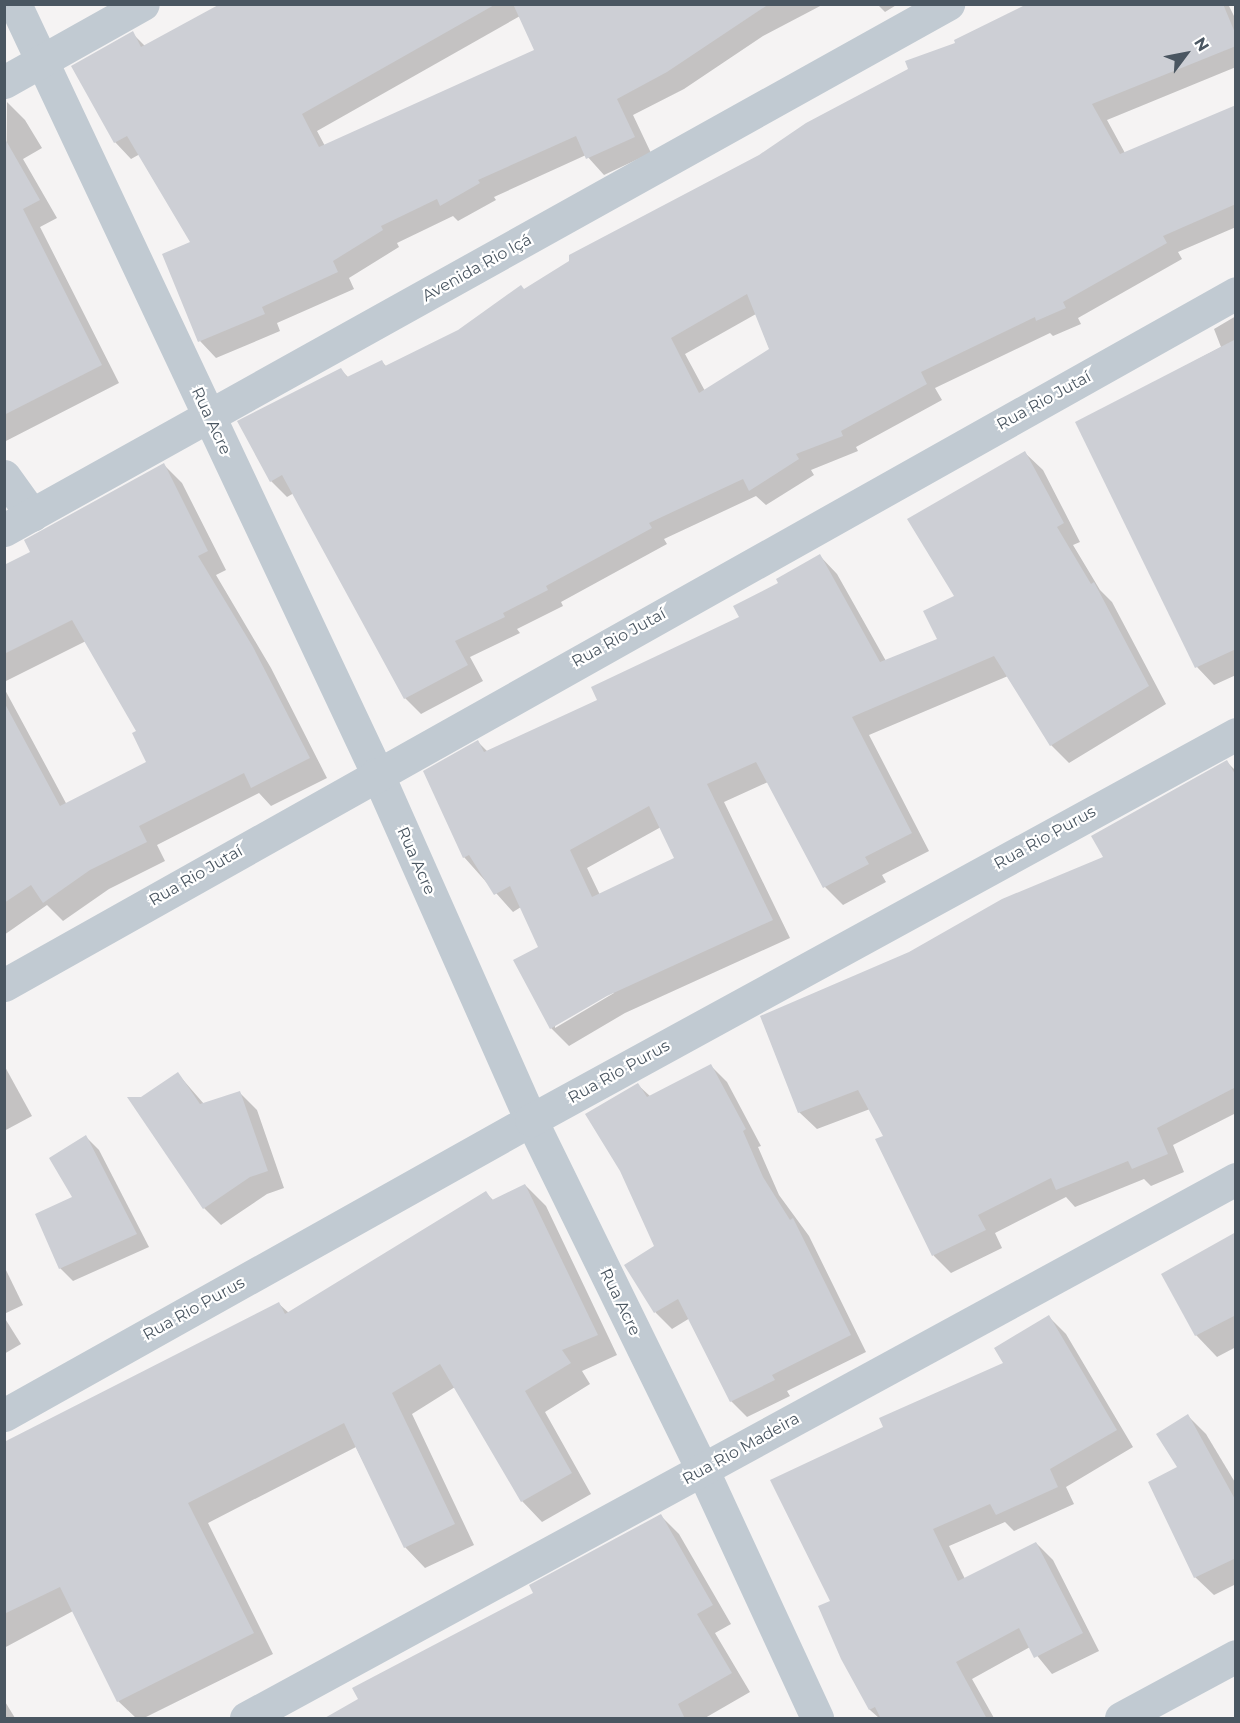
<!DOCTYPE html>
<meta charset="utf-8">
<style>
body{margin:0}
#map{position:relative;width:1240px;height:1723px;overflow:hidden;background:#f5f3f3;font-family:Montserrat,sans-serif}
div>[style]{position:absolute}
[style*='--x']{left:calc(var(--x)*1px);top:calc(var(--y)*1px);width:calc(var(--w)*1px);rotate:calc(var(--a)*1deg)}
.shadow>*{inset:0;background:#0003}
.building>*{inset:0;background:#cdcfd5}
.minor>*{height:33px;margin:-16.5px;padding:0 16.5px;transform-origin:16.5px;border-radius:16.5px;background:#c1cad2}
span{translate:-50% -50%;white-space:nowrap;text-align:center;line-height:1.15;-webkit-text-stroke:4.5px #fff;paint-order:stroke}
.street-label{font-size:16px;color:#4a5661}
.frame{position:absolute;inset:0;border:6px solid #4a5661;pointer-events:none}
.north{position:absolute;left:1156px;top:24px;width:60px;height:60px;-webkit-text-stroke:4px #fff;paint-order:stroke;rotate:58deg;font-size:16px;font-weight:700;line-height:24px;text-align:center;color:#4a5661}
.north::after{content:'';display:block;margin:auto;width:21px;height:27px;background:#4a5661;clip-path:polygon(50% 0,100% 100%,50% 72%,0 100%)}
</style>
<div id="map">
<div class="shadow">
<div style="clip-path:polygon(evenodd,223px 4px,824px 4px,763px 36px,684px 89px,633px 115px,651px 153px,604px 175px,586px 155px,494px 197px,496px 200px,458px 221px,453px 216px,397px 243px,399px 247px,349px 278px,354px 289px,277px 323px,280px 331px,216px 358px,200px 341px,192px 243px,140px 154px,131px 159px,115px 142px,132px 33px,145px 46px,223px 4px,520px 16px,536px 50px,325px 146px,317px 131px,520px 16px)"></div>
<div style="clip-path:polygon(877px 4px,898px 4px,885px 12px)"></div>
<div style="clip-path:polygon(evenodd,1030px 4px,1228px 4px,1236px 20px,1236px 67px,1107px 120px,1125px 153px,1236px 106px,1236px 227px,1178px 252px,1182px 259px,1078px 318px,1081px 324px,1053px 336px,1050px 333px,935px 388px,942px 400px,856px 447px,858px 451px,811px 470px,814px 475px,766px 505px,756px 496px,664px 539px,667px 544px,561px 602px,563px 606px,517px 629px,520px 633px,470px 657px,483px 681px,421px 714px,405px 698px,294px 493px,287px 497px,271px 481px,341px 370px,349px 378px,382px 362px,387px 367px,459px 331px,1030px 4px,756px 314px,770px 350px,705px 391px,685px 354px,756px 314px)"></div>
<div style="clip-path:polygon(7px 102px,25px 120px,42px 148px,23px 159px,57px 218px,40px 227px,119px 383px,4px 442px)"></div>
<div style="clip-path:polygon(1236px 316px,1236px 675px,1214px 685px,1197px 667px,1077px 423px,1221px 347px,1214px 329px)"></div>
<div style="clip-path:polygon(evenodd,1025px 453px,1043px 470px,1080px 542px,1073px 545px,1100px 590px,1112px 602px,1166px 704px,1069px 763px,1051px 745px,1008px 676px,869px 735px,929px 851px,882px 875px,886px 882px,843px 905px,825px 887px,768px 782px,724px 802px,790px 938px,625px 1013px,569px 1046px,551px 1028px,540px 948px,521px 907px,513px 912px,464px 857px,478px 742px,488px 752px,599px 701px,741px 618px,780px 584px,820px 556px,837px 574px,886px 661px,939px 639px,1025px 453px,661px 827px,676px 859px,600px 895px,587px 868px,661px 827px,1025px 453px,613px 991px,614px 993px,555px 1028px,555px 1024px,613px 991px)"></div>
<div style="clip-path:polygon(163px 464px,182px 483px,226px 570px,216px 575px,271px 668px,327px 778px,271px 806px,259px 793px,157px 845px,165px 861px,109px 889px,63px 921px,47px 905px,4px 935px,4px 688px,67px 805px,148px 763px,138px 732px,86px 641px,4px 682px,4px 567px,32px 553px)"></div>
<div style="clip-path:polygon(1227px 762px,1236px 771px,1236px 1113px,1173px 1145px,1184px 1172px,1151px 1186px,1144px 1179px,1075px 1207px,1066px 1197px,995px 1233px,1002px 1248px,951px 1273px,934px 1256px,877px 1140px,885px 1137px,870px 1109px,817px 1129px,799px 1112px,909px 953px,1105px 858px)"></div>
<div style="clip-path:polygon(4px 1065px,32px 1116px,4px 1131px)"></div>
<div style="clip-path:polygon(711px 1066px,727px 1082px,761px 1146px,758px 1147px,779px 1195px,809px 1236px,866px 1352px,787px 1391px,790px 1396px,747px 1417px,731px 1401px,690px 1318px,672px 1329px,656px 1313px,626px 1265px,656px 1247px,638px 1085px,651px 1097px)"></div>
<div style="clip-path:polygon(178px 1074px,204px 1104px,240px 1093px,257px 1110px,284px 1188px,267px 1194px,221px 1225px,204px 1208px,141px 1099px)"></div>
<div style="clip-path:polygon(86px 1137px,99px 1150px,149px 1247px,73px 1281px,60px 1268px)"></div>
<div style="clip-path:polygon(525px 1185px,546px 1206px,617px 1355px,582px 1371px,590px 1384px,545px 1412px,591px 1494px,542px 1522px,522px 1501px,455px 1387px,412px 1414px,474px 1545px,425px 1568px,405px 1547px,356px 1447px,208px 1523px,273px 1654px,144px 1718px,136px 1718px,118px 1701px,73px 1611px,4px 1648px,4px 1444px,279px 1304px,289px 1313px,486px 1193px,494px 1201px)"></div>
<div style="clip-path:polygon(1236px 1234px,1236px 1347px,1217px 1357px,1196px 1335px)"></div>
<div style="clip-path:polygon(4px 1266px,23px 1305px,4px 1314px)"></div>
<div style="clip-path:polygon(4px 1317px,21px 1344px,4px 1354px)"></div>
<div style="clip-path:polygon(1049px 1317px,1066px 1334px,1133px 1447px,1066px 1487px,1074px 1504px,1014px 1531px,1005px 1522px,949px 1546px,965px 1579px,1036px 1543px,1053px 1560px,1099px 1651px,1052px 1674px,1030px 1647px,972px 1679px,994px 1718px,879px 1718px,870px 1710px,832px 1601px,885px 1428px,1005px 1364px)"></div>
<div style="clip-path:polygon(1188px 1416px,1206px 1434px,1236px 1484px,1236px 1584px,1214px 1595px,1195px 1577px)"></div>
<div style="clip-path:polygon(660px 1515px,679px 1534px,731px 1624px,715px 1633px,750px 1692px,705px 1718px,611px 1718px,536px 1593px)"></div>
<div style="clip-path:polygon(4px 1700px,15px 1718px,4px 1718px)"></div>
</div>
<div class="building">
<div style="clip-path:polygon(220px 4px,496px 4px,302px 114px,319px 147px,534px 50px,513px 4px,769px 4px,667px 72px,617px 99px,635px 137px,586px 159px,576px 136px,478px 180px,480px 183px,440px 206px,437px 199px,381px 226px,383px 230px,333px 261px,338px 272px,262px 307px,265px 314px,198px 342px,162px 254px,190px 242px,127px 136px,114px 143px,71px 66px,133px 31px,141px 47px)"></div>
<div style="clip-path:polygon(evenodd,1027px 4px,1223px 4px,1236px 35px,1236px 46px,1092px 104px,1120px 154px,1236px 105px,1236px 204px,1163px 236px,1167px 243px,1063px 302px,1066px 308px,1036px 321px,1035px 317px,921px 372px,927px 384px,841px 431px,843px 436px,796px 454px,799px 459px,749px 491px,743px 479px,649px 523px,652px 528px,546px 586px,548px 590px,503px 613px,505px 617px,455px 641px,468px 665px,404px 699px,282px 475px,270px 482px,237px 421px,341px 368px,347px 377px,382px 360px,385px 366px,458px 330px,521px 285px,524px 289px,569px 261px,569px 255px,759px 155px,806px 123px,908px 69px,905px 61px,955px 43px,954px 40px,1027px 4px,747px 294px,769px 349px,699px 393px,671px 338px,747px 294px)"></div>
<div style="clip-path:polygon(4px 137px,40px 200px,23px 209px,102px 365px,4px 415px)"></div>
<div style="clip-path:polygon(1236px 339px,1236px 649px,1195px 668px,1075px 422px)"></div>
<div style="clip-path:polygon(evenodd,1025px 451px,1064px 523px,1057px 527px,1091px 584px,1094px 582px,1149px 686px,1050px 746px,994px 656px,852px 717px,912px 833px,865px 857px,869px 864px,823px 888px,756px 762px,707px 784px,773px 920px,607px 996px,550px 1029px,513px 960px,538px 947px,510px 886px,494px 895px,469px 855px,463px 858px,423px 771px,478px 740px,484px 752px,597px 700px,591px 687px,739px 617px,733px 606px,778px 583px,776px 579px,820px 554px,880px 662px,937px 639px,923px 611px,954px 596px,907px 519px,1025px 451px,649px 806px,674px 858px,592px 897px,570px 850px,649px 806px)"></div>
<div style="clip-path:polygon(164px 463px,208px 551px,198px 556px,253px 647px,310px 758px,251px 788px,244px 773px,139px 826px,147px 842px,90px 870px,43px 903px,31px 885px,4px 903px,4px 702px,60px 806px,146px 762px,132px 733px,136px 731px,72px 620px,4px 654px,4px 565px,30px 552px,24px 540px)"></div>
<div style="clip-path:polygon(1227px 760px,1236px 776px,1236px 1087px,1157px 1128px,1168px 1154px,1132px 1169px,1128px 1161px,1056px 1190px,1051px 1178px,978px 1215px,986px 1230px,932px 1256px,875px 1139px,883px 1136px,858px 1090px,798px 1113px,760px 1016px,909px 952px,1002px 899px,1103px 857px,1091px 836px)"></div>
<div style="clip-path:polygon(711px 1064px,746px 1129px,743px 1131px,763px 1177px,790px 1220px,793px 1218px,851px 1335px,772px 1375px,775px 1380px,730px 1402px,678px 1299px,654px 1313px,624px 1265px,654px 1246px,620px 1171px,585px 1114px,638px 1083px,647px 1097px)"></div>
<div style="clip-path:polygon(178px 1072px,200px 1104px,240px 1091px,268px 1171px,250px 1177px,203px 1209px,127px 1097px,141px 1097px)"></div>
<div style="clip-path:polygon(86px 1135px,137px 1234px,59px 1269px,35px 1214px,72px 1197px,49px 1158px)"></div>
<div style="clip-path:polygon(525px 1184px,598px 1335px,562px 1350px,571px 1363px,525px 1391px,572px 1473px,521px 1502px,440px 1364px,392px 1393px,455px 1524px,404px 1548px,344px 1423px,188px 1503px,254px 1633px,117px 1702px,60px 1587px,4px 1614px,4px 1442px,279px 1302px,285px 1314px,486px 1191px,492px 1200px)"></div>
<div style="clip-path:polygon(1236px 1232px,1236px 1315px,1195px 1336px,1161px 1274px)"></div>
<div style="clip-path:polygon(1049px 1315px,1117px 1430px,1050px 1469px,1058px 1487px,996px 1515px,990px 1504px,933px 1529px,958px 1581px,1036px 1542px,1083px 1633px,1034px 1658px,1019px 1628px,956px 1662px,987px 1719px,881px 1719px,875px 1707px,869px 1710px,841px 1659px,818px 1606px,830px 1601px,770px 1480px,883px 1427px,879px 1418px,1003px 1363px,994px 1348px)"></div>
<div style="clip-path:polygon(1188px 1414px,1236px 1501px,1236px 1558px,1194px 1578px,1148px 1482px,1177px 1467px,1156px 1434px)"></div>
<div style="clip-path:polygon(661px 1514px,713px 1605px,697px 1614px,732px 1673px,678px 1704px,685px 1719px,323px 1719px,358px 1699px,352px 1688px,533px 1593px,529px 1585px)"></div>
</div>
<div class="minor">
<div style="--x:15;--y:4;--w:850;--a:64.79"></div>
<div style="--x:377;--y:773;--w:380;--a:66.1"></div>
<div style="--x:531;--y:1120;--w:391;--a:63.9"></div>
<div style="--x:703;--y:1471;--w:272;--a:65.2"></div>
<div style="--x:4;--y:82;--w:159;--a:-29.3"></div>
<div style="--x:4;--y:476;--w:48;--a:54.3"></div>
<div style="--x:4;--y:530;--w:1081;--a:-29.13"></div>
<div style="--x:4;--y:985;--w:1413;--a:-29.32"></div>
<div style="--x:4;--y:1415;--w:604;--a:-29.24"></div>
<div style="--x:531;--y:1120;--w:804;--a:-28.7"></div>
<div style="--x:246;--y:1718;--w:1127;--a:-28.57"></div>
<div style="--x:1121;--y:1718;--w:131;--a:-28.3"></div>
</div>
<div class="street-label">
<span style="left:477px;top:268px;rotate:-29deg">Avenida Rio Içá</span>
<span style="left:1044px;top:401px;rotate:-29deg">Rua Rio Jutaí</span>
<span style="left:211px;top:421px;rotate:65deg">Rua Acre</span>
<span style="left:619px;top:638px;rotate:-29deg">Rua Rio Jutaí</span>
<span style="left:1045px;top:838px;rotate:-29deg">Rua Rio Purus</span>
<span style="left:416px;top:861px;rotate:66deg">Rua Acre</span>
<span style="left:196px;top:876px;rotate:-30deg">Rua Rio Jutaí</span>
<span style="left:619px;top:1072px;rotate:-29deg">Rua Rio Purus</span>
<span style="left:620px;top:1302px;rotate:64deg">Rua Acre</span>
<span style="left:194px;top:1309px;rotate:-29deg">Rua Rio Purus</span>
<span style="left:741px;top:1449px;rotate:-29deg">Rua Rio Madeira</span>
</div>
<div class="frame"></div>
<div class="north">N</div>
</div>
